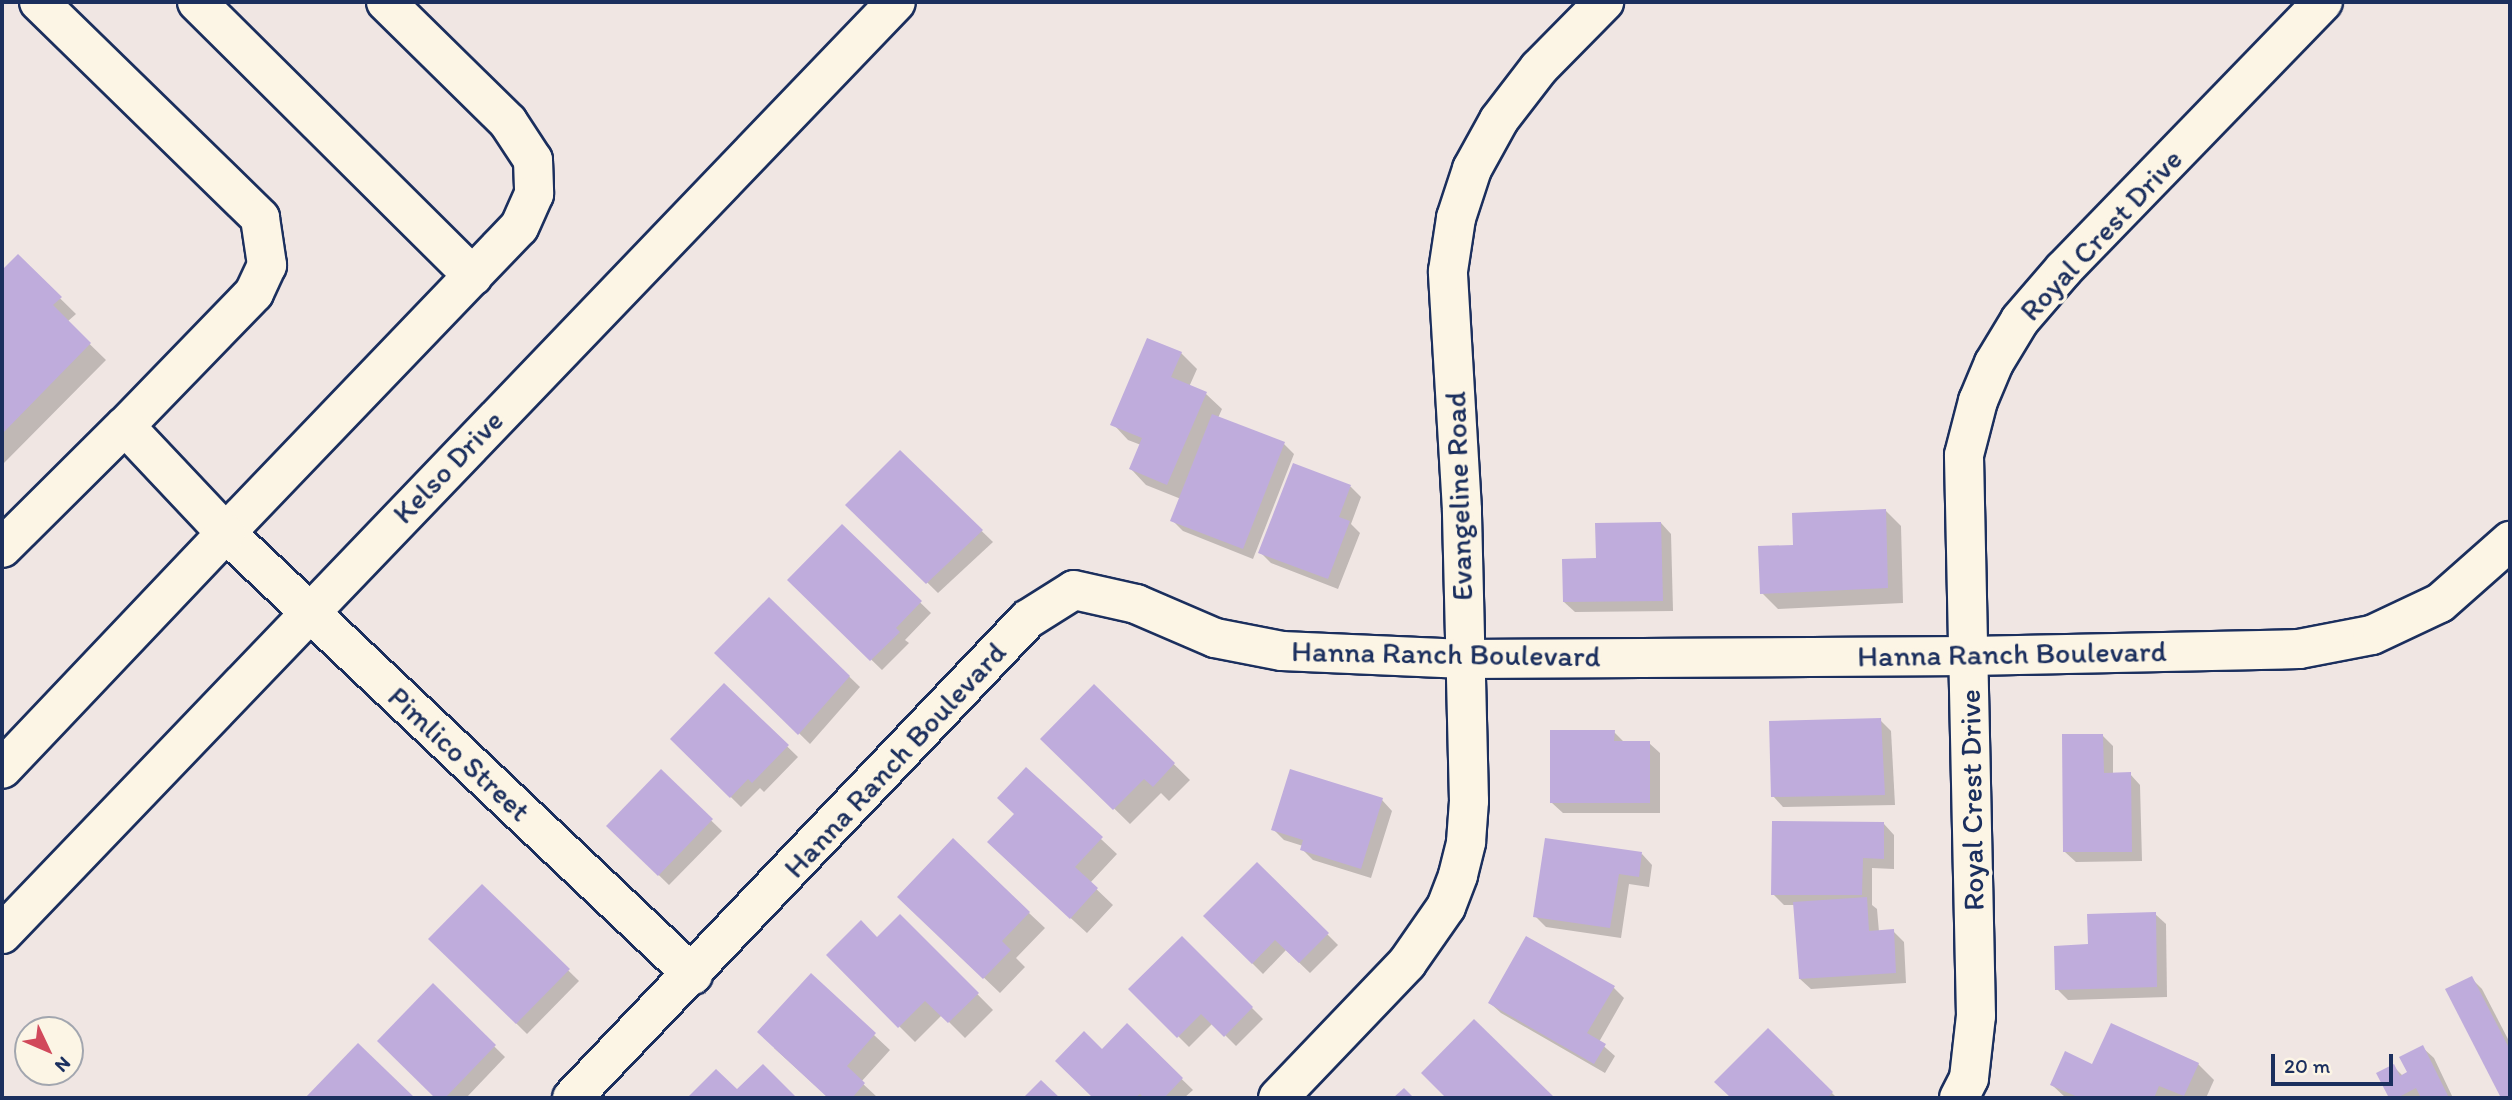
<!DOCTYPE html>
<style>
body{margin:0}
#map{position:relative;width:2512px;height:1100px;overflow:hidden;background:#f0e6e3;font-family:Itim,sans-serif}
div>[style]{position:absolute}
[style*='--x']{left:calc(var(--x)*1px);top:calc(var(--y)*1px);width:calc(var(--w)*1px);rotate:calc(var(--a)*1deg)}
.shadow>*{inset:0;background:#0003}
.building>*{inset:0;background:#bfacdc}
.roads{filter:drop-shadow(2px 0 #1b2f5e) drop-shadow(-2px 0 #1b2f5e) drop-shadow(0 2px #1b2f5e) drop-shadow(0 -2px #1b2f5e)}
.minor>*{height:38px;margin:-19px;padding:0 19px;transform-origin:19px;border-radius:19px;background:#fcf5e5}
span{translate:-50% -50%;white-space:nowrap;text-align:center;line-height:1.15;-webkit-text-stroke:7px #fcf5e5;paint-order:stroke}
.street-label{font-size:30px;color:#1b2f5e}
.frame{position:absolute;inset:0;border:4px solid #1b2f5e;pointer-events:none}
.north{position:absolute;left:14px;top:1016px;width:70px;height:70px;box-sizing:border-box;background:#fcf5e5;border:2px solid #a2a6af;border-radius:50%;rotate:134deg;font-size:19px;font-weight:700;line-height:28px;text-align:center;color:#1b2f5e}
.north::after{content:'';display:block;margin:auto;width:24px;height:32px;background:#d1495b;clip-path:polygon(50% 0,100% 100%,50% 72%,0 100%)}
.scale{position:absolute;left:2271px;top:1054px;width:122px;height:32px;box-sizing:border-box;border:4px solid #1b2f5e;border-top:0;padding-left:9px;font-size:21px;line-height:24px;white-space:nowrap;color:#1b2f5e;-webkit-text-stroke:5px #fcf5e5;paint-order:stroke}
</style>
<div id="map">
<div class="shadow">
<div style="clip-path:polygon(18px 257px,76px 314px,67px 322px,106px 360px,2px 465px,2px 273px)"></div>
<div style="clip-path:polygon(1181px 353px,1197px 369px,1189px 387px,1206px 394px,1222px 409px,1218px 418px,1284px 444px,1294px 454px,1253px 559px,1183px 531px,1172px 520px,1181px 499px,1146px 485px,1131px 469px,1141px 445px,1128px 440px,1113px 424px)"></div>
<div style="clip-path:polygon(900px 452px,993px 542px,938px 593px,848px 505px)"></div>
<div style="clip-path:polygon(1294px 465px,1351px 487px,1361px 497px,1351px 524px,1360px 533px,1338px 589px,1271px 563px,1260px 552px)"></div>
<div style="clip-path:polygon(1885px 510px,1901px 526px,1903px 603px,1778px 609px,1762px 593px)"></div>
<div style="clip-path:polygon(1661px 523px,1671px 534px,1673px 611px,1575px 612px,1564px 602px,1597px 560px)"></div>
<div style="clip-path:polygon(842px 527px,931px 613px,905px 640px,909px 643px,882px 670px,789px 580px)"></div>
<div style="clip-path:polygon(769px 599px,860px 687px,810px 744px,717px 653px)"></div>
<div style="clip-path:polygon(724px 685px,798px 757px,764px 792px,760px 788px,741px 807px,672px 739px)"></div>
<div style="clip-path:polygon(1094px 686px,1190px 780px,1169px 801px,1161px 793px,1130px 824px,1043px 739px)"></div>
<div style="clip-path:polygon(1880px 720px,1891px 731px,1895px 805px,1783px 807px,1773px 796px)"></div>
<div style="clip-path:polygon(1614px 732px,1625px 743px,1649px 743px,1660px 753px,1660px 813px,1563px 813px,1552px 803px)"></div>
<div style="clip-path:polygon(2102px 735px,2113px 746px,2113px 774px,2130px 774px,2140px 785px,2142px 861px,2076px 862px,2065px 852px)"></div>
<div style="clip-path:polygon(1026px 769px,1117px 854px,1090px 883px,1113px 905px,1087px 933px,1005px 858px)"></div>
<div style="clip-path:polygon(661px 772px,722px 831px,669px 885px,608px 826px)"></div>
<div style="clip-path:polygon(1382px 800px,1392px 811px,1371px 878px,1313px 860px,1302px 849px,1303px 846px,1284px 840px,1273px 829px)"></div>
<div style="clip-path:polygon(1884px 824px,1894px 835px,1894px 869px,1872px 868px,1872px 905px,1877px 909px,1879px 932px,1893px 931px,1904px 942px,1906px 983px,1811px 989px,1800px 979px,1795px 905px,1784px 905px,1773px 894px)"></div>
<div style="clip-path:polygon(1642px 854px,1652px 865px,1649px 887px,1629px 884px,1621px 938px,1546px 927px,1535px 916px)"></div>
<div style="clip-path:polygon(1257px 864px,1338px 945px,1310px 973px,1286px 950px,1263px 974px,1205px 916px)"></div>
<div style="clip-path:polygon(482px 886px,579px 981px,527px 1034px,431px 939px)"></div>
<div style="clip-path:polygon(915px 912px,1029px 913px,1045px 928px,1016px 958px,1025px 967px,1000px 993px)"></div>
<div style="clip-path:polygon(2155px 914px,2166px 924px,2167px 997px,2068px 1000px,2057px 989px)"></div>
<div style="clip-path:polygon(900px 916px,993px 1010px,965px 1038px,942px 1015px,915px 1042px,828px 955px,877px 939px)"></div>
<div style="clip-path:polygon(1182px 938px,1263px 1019px,1236px 1046px,1213px 1023px,1189px 1047px,1131px 989px)"></div>
<div style="clip-path:polygon(811px 976px,890px 1050px,861px 1082px,878px 1098px,829px 1098px,774px 1048px)"></div>
<div style="clip-path:polygon(2471px 978px,2482px 989px,2510px 1043px,2510px 1098px,2503px 1098px,2448px 990px)"></div>
<div style="clip-path:polygon(433px 986px,505px 1057px,466px 1098px,438px 1098px,379px 1041px)"></div>
<div style="clip-path:polygon(1614px 988px,1624px 998px,1599px 1042px,1615px 1056px,1605px 1073px,1501px 1013px,1490px 1003px)"></div>
<div style="clip-path:polygon(1474px 1021px,1552px 1098px,1449px 1098px,1423px 1073px)"></div>
<div style="clip-path:polygon(1127px 1026px,1193px 1090px,1184px 1098px,1095px 1098px,1057px 1061px,1102px 1051px)"></div>
<div style="clip-path:polygon(1768px 1030px,1837px 1098px,1733px 1098px,1727px 1093px)"></div>
<div style="clip-path:polygon(358px 1046px,412px 1098px,308px 1098px)"></div>
<div style="clip-path:polygon(2423px 1048px,2434px 1058px,2453px 1098px,2391px 1098px,2378px 1073px,2393px 1066px,2403px 1076px,2409px 1073px)"></div>
<div style="clip-path:polygon(2198px 1064px,2214px 1080px,2206px 1098px,2066px 1098px,2052px 1085px,2093px 1066px)"></div>
<div style="clip-path:polygon(763px 1066px,795px 1098px,690px 1098px,716px 1072px,737px 1092px)"></div>
</div>
<div class="building">
<div style="clip-path:polygon(18px 254px,62px 297px,53px 305px,91px 343px,2px 434px,2px 270px)"></div>
<div style="clip-path:polygon(1147px 338px,1182px 352px,1171px 377px,1207px 392px,1167px 485px,1129px 469px,1142px 438px,1110px 425px)"></div>
<div style="clip-path:polygon(1212px 414px,1285px 442px,1243px 549px,1170px 521px)"></div>
<div style="clip-path:polygon(900px 450px,983px 530px,926px 584px,845px 505px)"></div>
<div style="clip-path:polygon(1293px 463px,1351px 485px,1339px 517px,1350px 521px,1328px 579px,1258px 553px)"></div>
<div style="clip-path:polygon(1886px 509px,1888px 588px,1760px 594px,1758px 546px,1793px 545px,1792px 513px)"></div>
<div style="clip-path:polygon(1661px 522px,1663px 601px,1563px 602px,1562px 559px,1596px 558px,1595px 523px)"></div>
<div style="clip-path:polygon(842px 524px,922px 601px,896px 628px,900px 632px,870px 661px,787px 580px)"></div>
<div style="clip-path:polygon(769px 597px,850px 676px,798px 735px,714px 653px)"></div>
<div style="clip-path:polygon(724px 683px,789px 745px,752px 783px,748px 779px,730px 798px,670px 739px)"></div>
<div style="clip-path:polygon(1094px 684px,1175px 763px,1153px 787px,1144px 779px,1113px 810px,1040px 739px)"></div>
<div style="clip-path:polygon(1881px 718px,1885px 795px,1771px 797px,1769px 721px)"></div>
<div style="clip-path:polygon(1550px 730px,1615px 730px,1614px 741px,1650px 741px,1650px 803px,1550px 803px)"></div>
<div style="clip-path:polygon(2062px 734px,2103px 734px,2104px 773px,2131px 772px,2132px 852px,2063px 852px)"></div>
<div style="clip-path:polygon(1026px 767px,1103px 837px,1075px 867px,1098px 888px,1070px 919px,987px 842px,1014px 814px,997px 798px)"></div>
<div style="clip-path:polygon(661px 769px,713px 819px,658px 876px,606px 826px)"></div>
<div style="clip-path:polygon(1290px 769px,1383px 798px,1361px 869px,1300px 850px,1303px 840px,1271px 830px)"></div>
<div style="clip-path:polygon(1772px 821px,1884px 822px,1884px 859px,1863px 858px,1862px 895px,1771px 895px)"></div>
<div style="clip-path:polygon(953px 838px,1030px 912px,1002px 941px,1011px 950px,983px 979px,897px 897px)"></div>
<div style="clip-path:polygon(1545px 838px,1642px 852px,1639px 877px,1619px 874px,1610px 928px,1533px 917px)"></div>
<div style="clip-path:polygon(1257px 862px,1329px 933px,1299px 963px,1275px 940px,1252px 964px,1203px 916px)"></div>
<div style="clip-path:polygon(482px 884px,570px 969px,516px 1024px,428px 939px)"></div>
<div style="clip-path:polygon(1867px 897px,1869px 931px,1894px 929px,1896px 973px,1799px 979px,1793px 902px)"></div>
<div style="clip-path:polygon(2156px 912px,2157px 987px,2055px 990px,2054px 946px,2088px 944px,2087px 914px)"></div>
<div style="clip-path:polygon(900px 914px,979px 993px,948px 1023px,925px 1001px,898px 1028px,826px 955px,861px 920px,877px 937px)"></div>
<div style="clip-path:polygon(1182px 936px,1253px 1007px,1224px 1037px,1201px 1014px,1177px 1038px,1128px 989px)"></div>
<div style="clip-path:polygon(1526px 936px,1615px 986px,1587px 1033px,1606px 1044px,1594px 1064px,1488px 1003px)"></div>
<div style="clip-path:polygon(811px 973px,876px 1033px,847px 1066px,865px 1083px,852px 1098px,828px 1098px,757px 1032px)"></div>
<div style="clip-path:polygon(2472px 976px,2510px 1050px,2510px 1098px,2501px 1098px,2445px 989px)"></div>
<div style="clip-path:polygon(433px 983px,496px 1045px,445px 1098px,435px 1098px,377px 1041px)"></div>
<div style="clip-path:polygon(1474px 1019px,1555px 1098px,1446px 1098px,1421px 1073px)"></div>
<div style="clip-path:polygon(1127px 1023px,1183px 1078px,1164px 1098px,1144px 1098px,1140px 1094px,1135px 1098px,1093px 1098px,1055px 1061px,1084px 1031px,1102px 1049px)"></div>
<div style="clip-path:polygon(2111px 1023px,2199px 1063px,2184px 1096px,2159px 1086px,2154px 1098px,2080px 1098px,2050px 1085px,2065px 1051px,2092px 1064px)"></div>
<div style="clip-path:polygon(1768px 1028px,1833px 1092px,1827px 1098px,1731px 1098px,1714px 1082px)"></div>
<div style="clip-path:polygon(358px 1043px,415px 1098px,305px 1098px)"></div>
<div style="clip-path:polygon(2423px 1045px,2449px 1098px,2421px 1098px,2416px 1088px,2397px 1098px,2389px 1098px,2376px 1073px,2394px 1064px,2400px 1076px,2407px 1072px,2399px 1057px)"></div>
<div style="clip-path:polygon(763px 1064px,797px 1098px,687px 1098px,716px 1069px,737px 1089px)"></div>
<div style="clip-path:polygon(1041px 1080px,1060px 1098px,1023px 1098px)"></div>
<div style="clip-path:polygon(1404px 1088px,1414px 1098px,1393px 1098px)"></div>
</div>
<div class="roads">
<div class="minor">
<div style="--x:39;--y:2;--w:309;--a:44.3"></div>
<div style="--x:260;--y:218;--w:48;--a:81.5"></div>
<div style="--x:267;--y:265;--w:31;--a:115"></div>
<div style="--x:254;--y:293;--w:185;--a:134.1"></div>
<div style="--x:197;--y:2;--w:389;--a:44.8"></div>
<div style="--x:386;--y:2;--w:171;--a:44.5"></div>
<div style="--x:508;--y:122;--w:45;--a:56.7"></div>
<div style="--x:533;--y:160;--w:34;--a:88"></div>
<div style="--x:534;--y:194;--w:36;--a:114"></div>
<div style="--x:519;--y:227;--w:424;--a:133.8"></div>
<div style="--x:226;--y:533;--w:643;--a:43.42"></div>
<div style="--x:2;--y:548;--w:173;--a:-44.8"></div>
<div style="--x:125;--y:426;--w:147;--a:46.7"></div>
<div style="--x:226;--y:533;--w:325;--a:133.5"></div>
<div style="--x:2;--y:934;--w:1291;--a:-46.19"></div>
<div style="--x:572;--y:1098;--w:661;--a:-46.41"></div>
<div style="--x:1028;--y:619;--w:54;--a:-32.2"></div>
<div style="--x:1074;--y:590;--w:64;--a:12.7"></div>
<div style="--x:1136;--y:604;--w:86;--a:23.3"></div>
<div style="--x:1215;--y:638;--w:68;--a:11"></div>
<div style="--x:1282;--y:651;--w:183;--a:2.5"></div>
<div style="--x:1465;--y:659;--w:505;--a:-0.34"></div>
<div style="--x:1970;--y:656;--w:329;--a:-1.2"></div>
<div style="--x:2299;--y:649;--w:74;--a:-10.9"></div>
<div style="--x:2372;--y:635;--w:75;--a:-25.2"></div>
<div style="--x:2440;--y:603;--w:94;--a:-41.5"></div>
<div style="--x:1278;--y:1098;--w:187;--a:-46.3"></div>
<div style="--x:1407;--y:963;--w:68;--a:-55.1"></div>
<div style="--x:1446;--y:907;--w:34;--a:-69"></div>
<div style="--x:1458;--y:875;--w:34;--a:-76"></div>
<div style="--x:1466;--y:842;--w:41;--a:-85.8"></div>
<div style="--x:1469;--y:801;--w:291;--a:-91.4"></div>
<div style="--x:1462;--y:510;--w:239;--a:-93.4"></div>
<div style="--x:1448;--y:271;--w:54;--a:-81.4"></div>
<div style="--x:1456;--y:218;--w:52;--a:-71.9"></div>
<div style="--x:1472;--y:169;--w:56;--a:-61.1"></div>
<div style="--x:1499;--y:120;--w:66;--a:-52.4"></div>
<div style="--x:1539;--y:68;--w:93;--a:-45.4"></div>
<div style="--x:1959;--y:1098;--w:22;--a:-63"></div>
<div style="--x:1969;--y:1078;--w:62;--a:-83.6"></div>
<div style="--x:1976;--y:1016;--w:561;--a:-91.23"></div>
<div style="--x:1964;--y:455;--w:56;--a:-75.5"></div>
<div style="--x:1978;--y:401;--w:41;--a:-67.2"></div>
<div style="--x:1994;--y:363;--w:50;--a:-58.8"></div>
<div style="--x:2020;--y:320;--w:67;--a:-49.2"></div>
<div style="--x:2064;--y:269;--w:372;--a:-45.9"></div>
</div>
</div>
<div class="street-label">
<span style="left:2101px;top:235px;rotate:-47deg">Royal Crest Drive</span>
<span style="left:448px;top:467px;rotate:-46deg">Kelso Drive</span>
<span style="left:1459px;top:496px;rotate:-92deg">Evangeline Road</span>
<span style="left:1446px;top:654px;rotate:1deg">Hanna Ranch Boulevard</span>
<span style="left:2012px;top:654px;rotate:-1deg">Hanna Ranch Boulevard</span>
<span style="left:459px;top:754px;rotate:43deg">Pimlico Street</span>
<span style="left:895px;top:760px;rotate:-47deg">Hanna Ranch Boulevard</span>
<span style="left:1972px;top:800px;rotate:-91deg">Royal Crest Drive</span>
</div>
<div class="frame"></div>
<div class="north">N</div>
<div class="scale">20 m</div>
</div>
